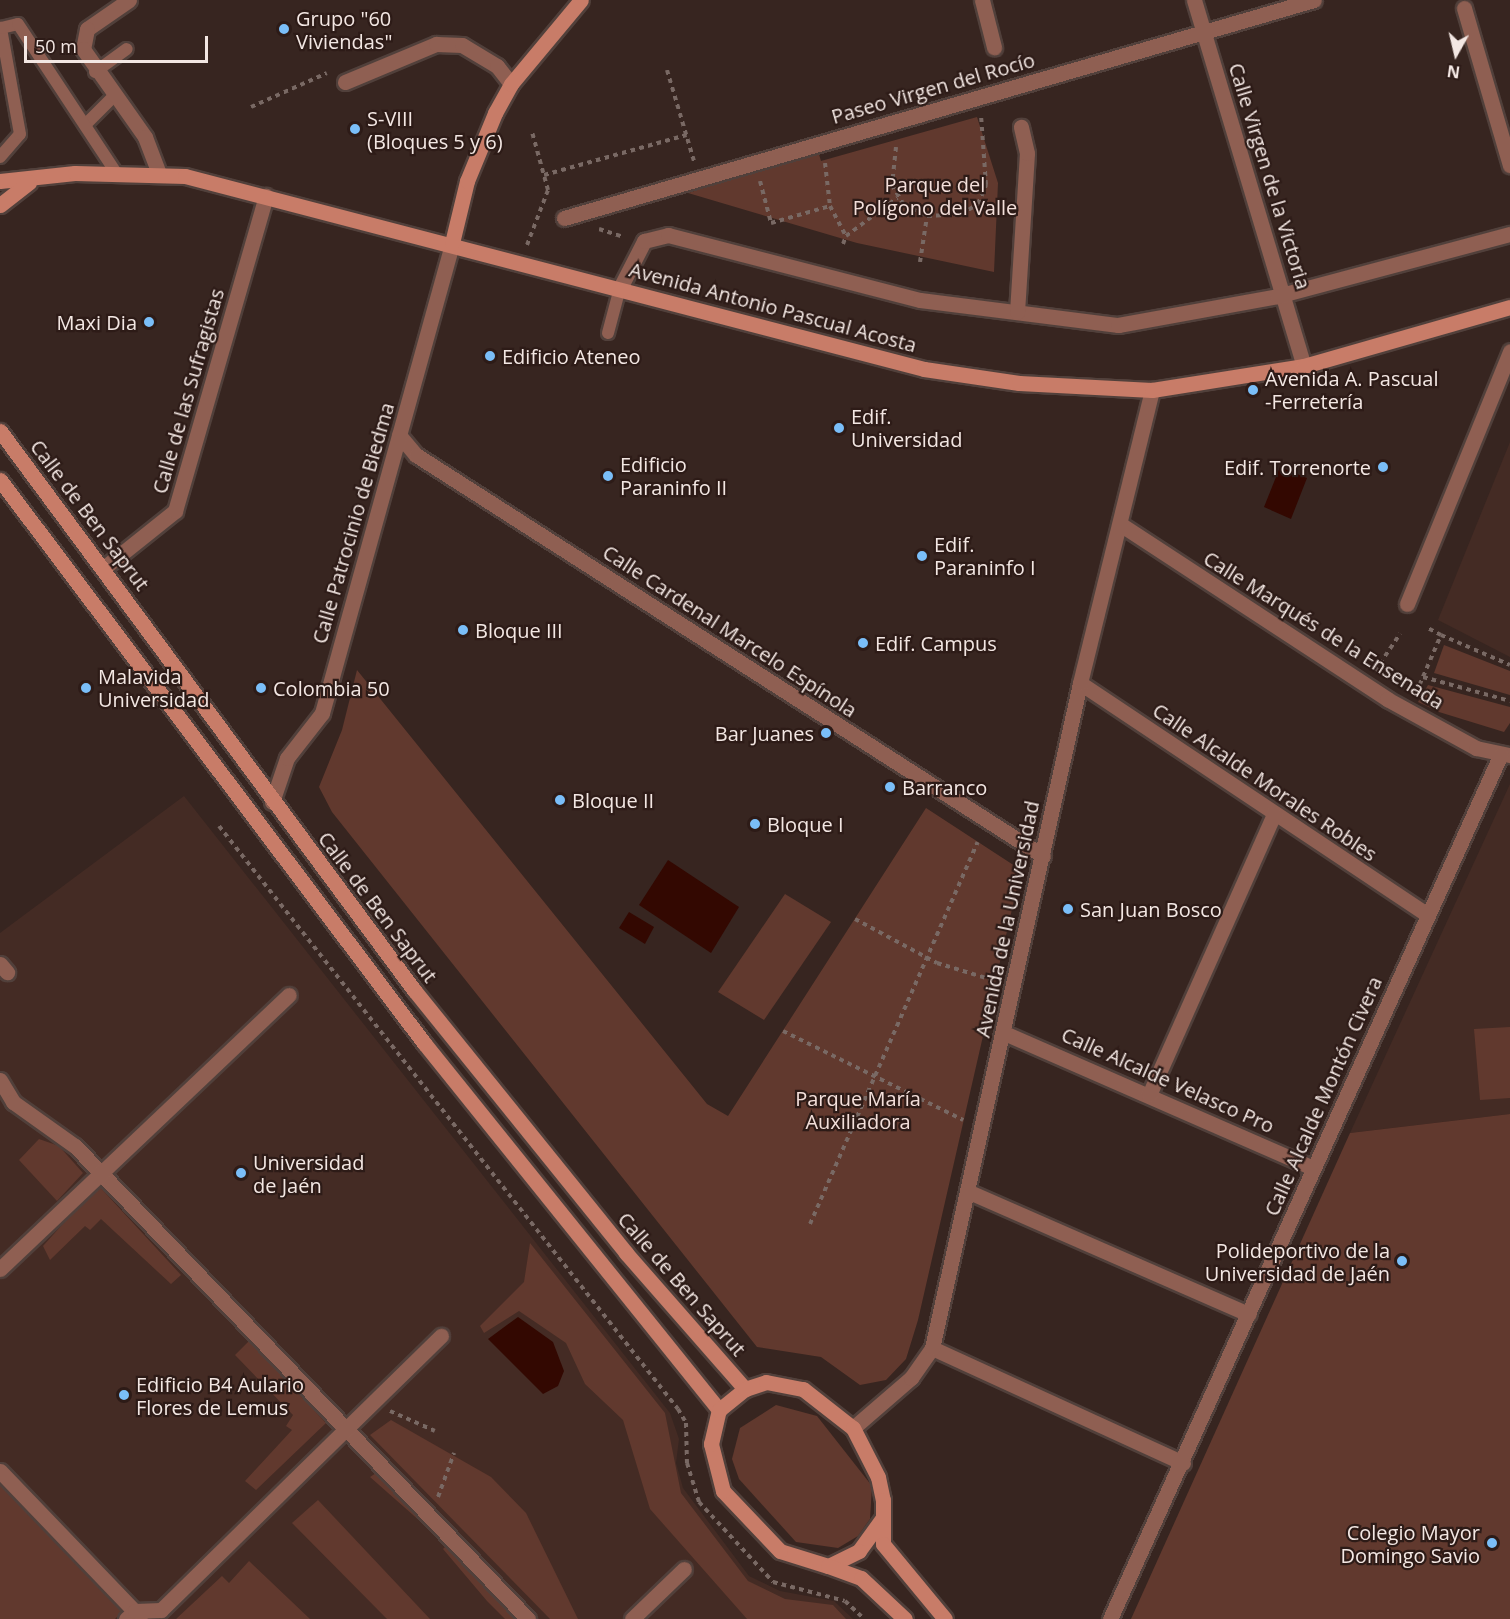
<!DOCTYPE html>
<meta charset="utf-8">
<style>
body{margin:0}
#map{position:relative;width:1510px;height:1619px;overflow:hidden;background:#372520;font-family:"Open Sans",sans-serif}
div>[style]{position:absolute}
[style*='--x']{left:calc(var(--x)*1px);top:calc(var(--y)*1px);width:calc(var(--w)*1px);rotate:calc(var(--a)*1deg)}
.built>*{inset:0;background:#442b24}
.green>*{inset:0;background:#61392e}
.water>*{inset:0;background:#330801}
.path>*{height:4px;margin-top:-2px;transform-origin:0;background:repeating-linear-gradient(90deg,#796964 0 4.5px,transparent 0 9px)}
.roads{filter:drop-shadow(2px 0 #51403b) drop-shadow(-2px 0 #51403b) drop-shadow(0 2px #51403b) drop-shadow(0 -2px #51403b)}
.lane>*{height:12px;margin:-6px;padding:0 6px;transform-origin:6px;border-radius:6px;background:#8f5f52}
.street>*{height:15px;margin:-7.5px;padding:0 7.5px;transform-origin:7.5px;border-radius:7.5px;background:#8f5f52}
.secondary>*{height:15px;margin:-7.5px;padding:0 7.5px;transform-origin:7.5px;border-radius:7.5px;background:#c87c68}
.dots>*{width:16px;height:16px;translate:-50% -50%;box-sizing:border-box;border:3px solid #2d1b17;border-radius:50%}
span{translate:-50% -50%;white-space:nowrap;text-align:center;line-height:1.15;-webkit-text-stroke:4.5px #2d1b17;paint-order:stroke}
.poi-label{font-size:20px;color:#f3e7e3}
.left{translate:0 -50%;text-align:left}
.right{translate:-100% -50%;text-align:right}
.street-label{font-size:20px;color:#f3e7e3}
.park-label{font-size:20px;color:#f3dfda}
.north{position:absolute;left:1426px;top:24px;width:60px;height:60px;-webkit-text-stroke:4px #2d1b17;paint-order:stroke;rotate:188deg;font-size:16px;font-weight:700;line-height:24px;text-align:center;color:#f3e7e3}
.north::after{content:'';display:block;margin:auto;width:21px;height:27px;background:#f3e7e3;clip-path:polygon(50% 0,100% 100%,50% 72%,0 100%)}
.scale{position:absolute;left:24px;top:36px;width:184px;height:27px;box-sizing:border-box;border:3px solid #f3e7e3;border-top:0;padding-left:8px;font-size:18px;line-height:21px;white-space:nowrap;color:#f3e7e3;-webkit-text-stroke:4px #2d1b17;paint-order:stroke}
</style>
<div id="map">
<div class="built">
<div style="clip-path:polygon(1510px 442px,1510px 657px,1438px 620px)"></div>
<div style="clip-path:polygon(1510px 784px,1510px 1114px,1350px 1133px)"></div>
<div style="clip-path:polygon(184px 796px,670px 1413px,679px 1439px,676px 1463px,683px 1488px,749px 1576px,780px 1591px,834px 1601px,853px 1619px,0 1619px,0 933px)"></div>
</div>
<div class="green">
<div style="clip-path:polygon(977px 117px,998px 183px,994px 272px,857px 243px,688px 193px,818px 151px,821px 161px)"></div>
<div style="clip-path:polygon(1444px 645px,1510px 671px,1510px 695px,1434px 673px)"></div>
<div style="clip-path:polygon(357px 670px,707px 1104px,728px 1116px,926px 808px,1021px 870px,918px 1320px,906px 1359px,886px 1380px,860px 1385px,821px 1357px,757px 1347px,332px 812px,319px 787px,342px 730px)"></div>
<div style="clip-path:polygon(1428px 685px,1510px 707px,1510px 723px,1504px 732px,1439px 712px,1418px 702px)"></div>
<div style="clip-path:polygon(785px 894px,831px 922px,764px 1020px,718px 992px)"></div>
<div style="clip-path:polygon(1510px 1027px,1510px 1098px,1480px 1100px,1474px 1029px)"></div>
<div style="clip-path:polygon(1510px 1114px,1510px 1619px,1131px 1619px,1350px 1133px)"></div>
<div style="clip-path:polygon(39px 1139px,59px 1146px,83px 1173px,57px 1201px,19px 1160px)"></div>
<div style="clip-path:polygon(98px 1185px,181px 1275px,171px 1284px,101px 1219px,90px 1230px,85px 1226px,50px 1260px,43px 1246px)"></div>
<div style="clip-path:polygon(530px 1243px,665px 1413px,681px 1493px,748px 1581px,785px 1599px,833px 1605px,846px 1619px,747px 1619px,650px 1509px,623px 1420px,585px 1384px,566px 1343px,519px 1311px,484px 1333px,480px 1326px,524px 1282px)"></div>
<div style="clip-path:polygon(249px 1341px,326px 1423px,256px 1490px,245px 1481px,292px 1430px,286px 1426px,293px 1415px,235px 1355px)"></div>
<div style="clip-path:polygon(776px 1405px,817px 1416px,872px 1486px,870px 1519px,858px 1536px,838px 1548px,796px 1542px,739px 1479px,732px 1459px,740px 1428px)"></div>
<div style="clip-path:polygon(391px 1420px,491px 1477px,526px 1513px,578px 1619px,550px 1619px,370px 1435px)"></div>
<div style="clip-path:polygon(379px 1471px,523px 1619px,505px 1619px,487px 1601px,443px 1549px,447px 1545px,370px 1477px)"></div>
<div style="clip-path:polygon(0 1484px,122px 1612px,115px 1619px,0 1619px)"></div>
<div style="clip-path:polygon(318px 1500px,430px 1619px,387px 1619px,292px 1523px)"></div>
<div style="clip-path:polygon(249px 1561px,310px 1619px,176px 1619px,222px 1576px,229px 1583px)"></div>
</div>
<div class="water">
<div style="clip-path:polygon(1280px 467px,1307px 478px,1291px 519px,1264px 507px)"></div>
<div style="clip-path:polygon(668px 860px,739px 907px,711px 953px,639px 905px)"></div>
<div style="clip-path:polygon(629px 912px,654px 927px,645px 944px,619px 928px)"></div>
<div style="clip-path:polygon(518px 1317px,553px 1342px,564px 1371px,558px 1386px,543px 1394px,488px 1339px)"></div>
</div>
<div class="path">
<div style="--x:667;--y:70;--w:95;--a:73.5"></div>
<div style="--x:251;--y:107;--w:83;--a:-24.1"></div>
<div style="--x:896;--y:147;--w:38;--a:96"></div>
<div style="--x:892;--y:185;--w:23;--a:59"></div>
<div style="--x:904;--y:205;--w:25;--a:26"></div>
<div style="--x:927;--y:216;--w:34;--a:-3"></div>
<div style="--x:961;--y:214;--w:20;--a:-30"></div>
<div style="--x:978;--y:204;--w:21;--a:-67"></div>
<div style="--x:986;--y:185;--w:70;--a:-94.1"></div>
<div style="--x:825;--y:163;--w:43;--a:83.4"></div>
<div style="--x:830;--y:206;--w:34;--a:62"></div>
<div style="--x:544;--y:175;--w:148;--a:-15.7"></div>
<div style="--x:760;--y:181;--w:43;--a:75.3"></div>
<div style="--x:771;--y:223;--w:61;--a:-16.1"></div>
<div style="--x:599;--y:229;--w:23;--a:18"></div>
<div style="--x:843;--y:244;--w:9;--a:-69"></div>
<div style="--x:846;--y:236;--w:64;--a:-36.7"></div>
<div style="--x:527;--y:245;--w:59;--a:-69.1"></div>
<div style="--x:548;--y:190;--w:60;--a:-105.4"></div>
<div style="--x:920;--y:262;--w:47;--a:-81.3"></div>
<div style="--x:1441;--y:635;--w:75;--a:23.5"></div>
<div style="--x:1375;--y:671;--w:45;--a:-56"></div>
<div style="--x:1423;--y:677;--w:90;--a:15.4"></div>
<div style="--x:1416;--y:693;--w:63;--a:-66.7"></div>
<div style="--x:1441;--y:635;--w:15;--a:-152"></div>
<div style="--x:219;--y:826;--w:742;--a:51.79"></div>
<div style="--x:678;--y:1409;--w:16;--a:60"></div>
<div style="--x:686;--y:1423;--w:40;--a:88.6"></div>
<div style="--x:687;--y:1463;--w:41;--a:72.9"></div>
<div style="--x:699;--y:1502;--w:109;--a:47.2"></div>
<div style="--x:773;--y:1582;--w:74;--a:14.8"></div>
<div style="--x:845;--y:1601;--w:26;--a:43"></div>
<div style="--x:855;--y:919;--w:93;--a:28.2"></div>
<div style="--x:937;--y:963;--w:62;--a:17"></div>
<div style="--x:783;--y:1031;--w:201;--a:26.3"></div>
<div style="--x:810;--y:1224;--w:417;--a:-66.3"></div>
<div style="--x:390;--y:1411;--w:49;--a:24"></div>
<div style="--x:438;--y:1497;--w:47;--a:-70"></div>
</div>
<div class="roads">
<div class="lane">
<div style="--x:95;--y:72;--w:39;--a:-36"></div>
<div style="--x:85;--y:125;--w:41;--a:-45"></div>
<div style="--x:0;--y:157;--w:30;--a:-49"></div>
<div style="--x:20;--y:134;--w:108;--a:-100.2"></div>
<div style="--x:1;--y:28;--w:17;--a:-13"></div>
<div style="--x:18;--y:24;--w:180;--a:56.6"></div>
<div style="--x:608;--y:333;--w:47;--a:-75.1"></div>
</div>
<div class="street">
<div style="--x:129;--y:0;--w:51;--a:145.4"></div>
<div style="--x:87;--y:29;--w:20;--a:101"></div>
<div style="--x:83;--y:49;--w:108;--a:54.8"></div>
<div style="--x:145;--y:137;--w:40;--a:69"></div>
<div style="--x:982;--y:0;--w:49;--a:75.7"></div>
<div style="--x:1194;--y:0;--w:382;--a:73.3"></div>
<div style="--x:1464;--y:8;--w:164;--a:73.7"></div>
<div style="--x:345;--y:82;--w:99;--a:-22.7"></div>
<div style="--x:436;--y:44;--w:26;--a:2"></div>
<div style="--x:462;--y:45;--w:41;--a:31"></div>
<div style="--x:497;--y:66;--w:23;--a:52"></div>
<div style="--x:564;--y:218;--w:781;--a:-16.21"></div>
<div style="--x:620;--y:288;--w:53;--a:-62.9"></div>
<div style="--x:644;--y:241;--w:25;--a:-14"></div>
<div style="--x:668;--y:235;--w:260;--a:14.5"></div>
<div style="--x:920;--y:300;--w:200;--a:7.2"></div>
<div style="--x:1118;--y:325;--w:162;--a:-10.3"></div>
<div style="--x:1277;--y:296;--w:241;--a:-14.9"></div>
<div style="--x:1017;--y:312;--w:159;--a:-86.4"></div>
<div style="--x:1027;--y:153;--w:27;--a:-103"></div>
<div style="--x:399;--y:435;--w:26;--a:50"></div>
<div style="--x:416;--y:455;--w:744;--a:32.6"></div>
<div style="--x:1123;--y:526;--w:316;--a:33.2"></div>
<div style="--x:1387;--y:699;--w:102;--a:28.8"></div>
<div style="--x:1476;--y:748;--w:35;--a:12"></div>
<div style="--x:105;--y:567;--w:90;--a:-38.7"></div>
<div style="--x:175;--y:511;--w:328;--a:-73.9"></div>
<div style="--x:1407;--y:604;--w:273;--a:-67.8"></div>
<div style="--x:1080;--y:683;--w:418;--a:33.7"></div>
<div style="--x:272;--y:802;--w:46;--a:-71.2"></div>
<div style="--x:287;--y:758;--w:57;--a:-52.1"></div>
<div style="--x:322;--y:713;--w:488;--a:-74.5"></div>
<div style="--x:0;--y:964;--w:11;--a:49"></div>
<div style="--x:1004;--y:1033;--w:337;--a:23.6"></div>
<div style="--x:0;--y:1080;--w:26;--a:59"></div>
<div style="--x:13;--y:1102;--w:76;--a:35.4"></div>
<div style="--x:75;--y:1146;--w:655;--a:46.24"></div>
<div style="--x:1149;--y:1095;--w:308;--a:-66"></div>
<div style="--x:969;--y:1192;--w:305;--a:23.6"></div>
<div style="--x:0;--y:1269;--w:398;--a:-43.5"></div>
<div style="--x:932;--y:1348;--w:276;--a:24.6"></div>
<div style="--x:853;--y:1428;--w:77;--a:-40.8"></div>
<div style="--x:911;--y:1378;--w:37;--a:-55"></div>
<div style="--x:932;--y:1348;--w:681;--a:-77.45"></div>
<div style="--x:1080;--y:683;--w:302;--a:-76.2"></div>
<div style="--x:0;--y:1471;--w:202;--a:46.2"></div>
<div style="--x:126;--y:1619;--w:12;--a:-42"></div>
<div style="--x:135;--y:1611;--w:26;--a:-2"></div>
<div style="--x:161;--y:1610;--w:392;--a:-44.4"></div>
<div style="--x:632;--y:1619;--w:72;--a:-43.9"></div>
<div style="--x:1110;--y:1619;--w:949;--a:-65.68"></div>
</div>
<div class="secondary">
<div style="--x:0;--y:181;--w:75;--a:-6.1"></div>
<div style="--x:75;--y:173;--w:110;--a:1.6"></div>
<div style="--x:185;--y:176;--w:764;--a:14.64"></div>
<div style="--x:924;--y:369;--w:96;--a:8.4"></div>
<div style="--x:1019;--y:383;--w:133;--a:3"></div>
<div style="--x:1152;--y:390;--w:154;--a:-9"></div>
<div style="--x:1304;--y:366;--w:214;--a:-16"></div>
<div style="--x:0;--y:205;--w:37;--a:-38"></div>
<div style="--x:452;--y:243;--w:64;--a:-76.4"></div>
<div style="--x:467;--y:181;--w:74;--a:-67.6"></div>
<div style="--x:495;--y:113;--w:33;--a:-61"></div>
<div style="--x:511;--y:84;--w:109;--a:-50.2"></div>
<div style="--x:0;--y:431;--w:696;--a:53.48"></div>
<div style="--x:414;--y:990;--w:338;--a:51.1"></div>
<div style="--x:626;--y:1253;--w:181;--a:48.8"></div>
<div style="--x:0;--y:480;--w:705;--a:53.02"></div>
<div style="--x:424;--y:1043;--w:471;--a:51.2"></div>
<div style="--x:882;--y:1519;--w:39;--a:126"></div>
<div style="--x:859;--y:1551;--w:34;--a:154"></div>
<div style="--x:828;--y:1566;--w:50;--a:-162.6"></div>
<div style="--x:780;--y:1551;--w:83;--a:-133.5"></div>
<div style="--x:723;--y:1491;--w:49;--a:-104.3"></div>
<div style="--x:711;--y:1444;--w:35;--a:-77"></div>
<div style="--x:719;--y:1410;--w:33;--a:-39"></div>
<div style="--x:745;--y:1389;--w:22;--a:-18"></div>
<div style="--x:766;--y:1382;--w:38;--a:11"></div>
<div style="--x:803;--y:1389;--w:63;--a:38"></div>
<div style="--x:853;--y:1428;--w:55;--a:63"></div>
<div style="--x:878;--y:1477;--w:24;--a:78"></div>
<div style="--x:883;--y:1500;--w:44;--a:90"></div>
<div style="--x:883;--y:1544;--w:97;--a:50.4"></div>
<div style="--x:828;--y:1566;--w:35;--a:20"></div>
<div style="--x:861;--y:1578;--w:60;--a:43"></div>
</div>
</div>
<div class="dots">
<div style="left:284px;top:29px;background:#7abef8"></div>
<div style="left:355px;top:129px;background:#7abef8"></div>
<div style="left:149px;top:322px;background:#7abef8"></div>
<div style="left:490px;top:356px;background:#7abef8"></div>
<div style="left:1253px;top:390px;background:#7abef8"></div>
<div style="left:839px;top:428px;background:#7abef8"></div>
<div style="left:1383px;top:467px;background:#7abef8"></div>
<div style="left:608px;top:476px;background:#7abef8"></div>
<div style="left:922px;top:556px;background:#7abef8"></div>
<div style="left:463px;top:630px;background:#7abef8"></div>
<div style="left:863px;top:643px;background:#7abef8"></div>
<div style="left:86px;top:688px;background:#7abef8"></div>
<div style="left:261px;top:688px;background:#7abef8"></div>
<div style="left:826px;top:733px;background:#7abef8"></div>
<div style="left:890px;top:787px;background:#7abef8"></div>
<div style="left:560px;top:800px;background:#7abef8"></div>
<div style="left:755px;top:824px;background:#7abef8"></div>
<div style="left:1068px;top:909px;background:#7abef8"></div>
<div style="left:241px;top:1173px;background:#7abef8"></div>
<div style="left:1402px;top:1261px;background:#7abef8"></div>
<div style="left:124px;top:1395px;background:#7abef8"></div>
<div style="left:1492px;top:1543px;background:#7abef8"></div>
</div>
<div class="poi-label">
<span class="left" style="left:296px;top:30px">Grupo "60<br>Viviendas"</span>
<span class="left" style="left:367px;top:130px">S-VIII<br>(Bloques 5 y 6)</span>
<span class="right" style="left:137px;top:322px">Maxi Dia</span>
<span class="left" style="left:502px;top:356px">Edificio Ateneo</span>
<span class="left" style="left:1265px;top:390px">Avenida A. Pascual<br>-Ferretería</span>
<span class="left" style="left:851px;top:428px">Edif.<br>Universidad</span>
<span class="left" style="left:620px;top:476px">Edificio<br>Paraninfo II</span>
<span class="right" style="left:1371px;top:467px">Edif. Torrenorte</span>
<span class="left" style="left:934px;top:556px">Edif.<br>Paraninfo I</span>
<span class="left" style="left:475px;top:630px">Bloque III</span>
<span class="left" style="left:875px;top:643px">Edif. Campus</span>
<span class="left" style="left:98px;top:688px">Malavida<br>Universidad</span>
<span class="left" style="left:273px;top:688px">Colombia 50</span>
<span class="right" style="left:814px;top:733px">Bar Juanes</span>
<span class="left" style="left:902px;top:787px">Barranco</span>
<span class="left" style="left:572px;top:800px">Bloque II</span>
<span class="left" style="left:767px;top:824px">Bloque I</span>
<span class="left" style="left:1080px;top:909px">San Juan Bosco</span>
<span class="left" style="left:253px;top:1174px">Universidad<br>de Jaén</span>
<span class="right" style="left:1390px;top:1262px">Polideportivo de la<br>Universidad de Jaén</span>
<span class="left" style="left:136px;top:1396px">Edificio B4 Aulario<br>Flores de Lemus</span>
<span class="right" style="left:1480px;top:1544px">Colegio Mayor<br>Domingo Savio</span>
</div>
<div class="street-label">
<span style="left:933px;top:88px;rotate:-16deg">Paseo Virgen del Rocío</span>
<span style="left:1270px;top:176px;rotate:73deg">Calle Virgen de la Victoria</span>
<span style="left:773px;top:307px;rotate:15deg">Avenida Antonio Pascual Acosta</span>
<span style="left:188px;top:391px;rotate:-74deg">Calle de las Sufragistas</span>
<span style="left:90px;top:515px;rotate:53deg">Calle de Ben Saprut</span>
<span style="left:353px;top:523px;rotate:-74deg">Calle Patrocinio de Biedma</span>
<span style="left:1324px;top:630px;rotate:32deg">Calle Marqués de la Ensenada</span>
<span style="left:730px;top:631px;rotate:33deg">Calle Cardenal Marcelo Espínola</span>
<span style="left:1265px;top:782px;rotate:34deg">Calle Alcalde Morales Robles</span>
<span style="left:378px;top:907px;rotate:53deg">Calle de Ben Saprut</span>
<span style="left:1007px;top:919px;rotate:-78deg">Avenida de la Universidad</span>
<span style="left:1168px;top:1080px;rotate:24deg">Calle Alcalde Velasco Pro</span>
<span style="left:1323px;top:1096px;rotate:-66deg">Calle Alcalde Montón Civera</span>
<span style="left:682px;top:1284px;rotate:49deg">Calle de Ben Saprut</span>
</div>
<div class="park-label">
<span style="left:935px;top:196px">Parque del<br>Polígono del Valle</span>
<span style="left:858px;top:1110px">Parque María<br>Auxiliadora</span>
</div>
<div class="north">N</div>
<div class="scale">50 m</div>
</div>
